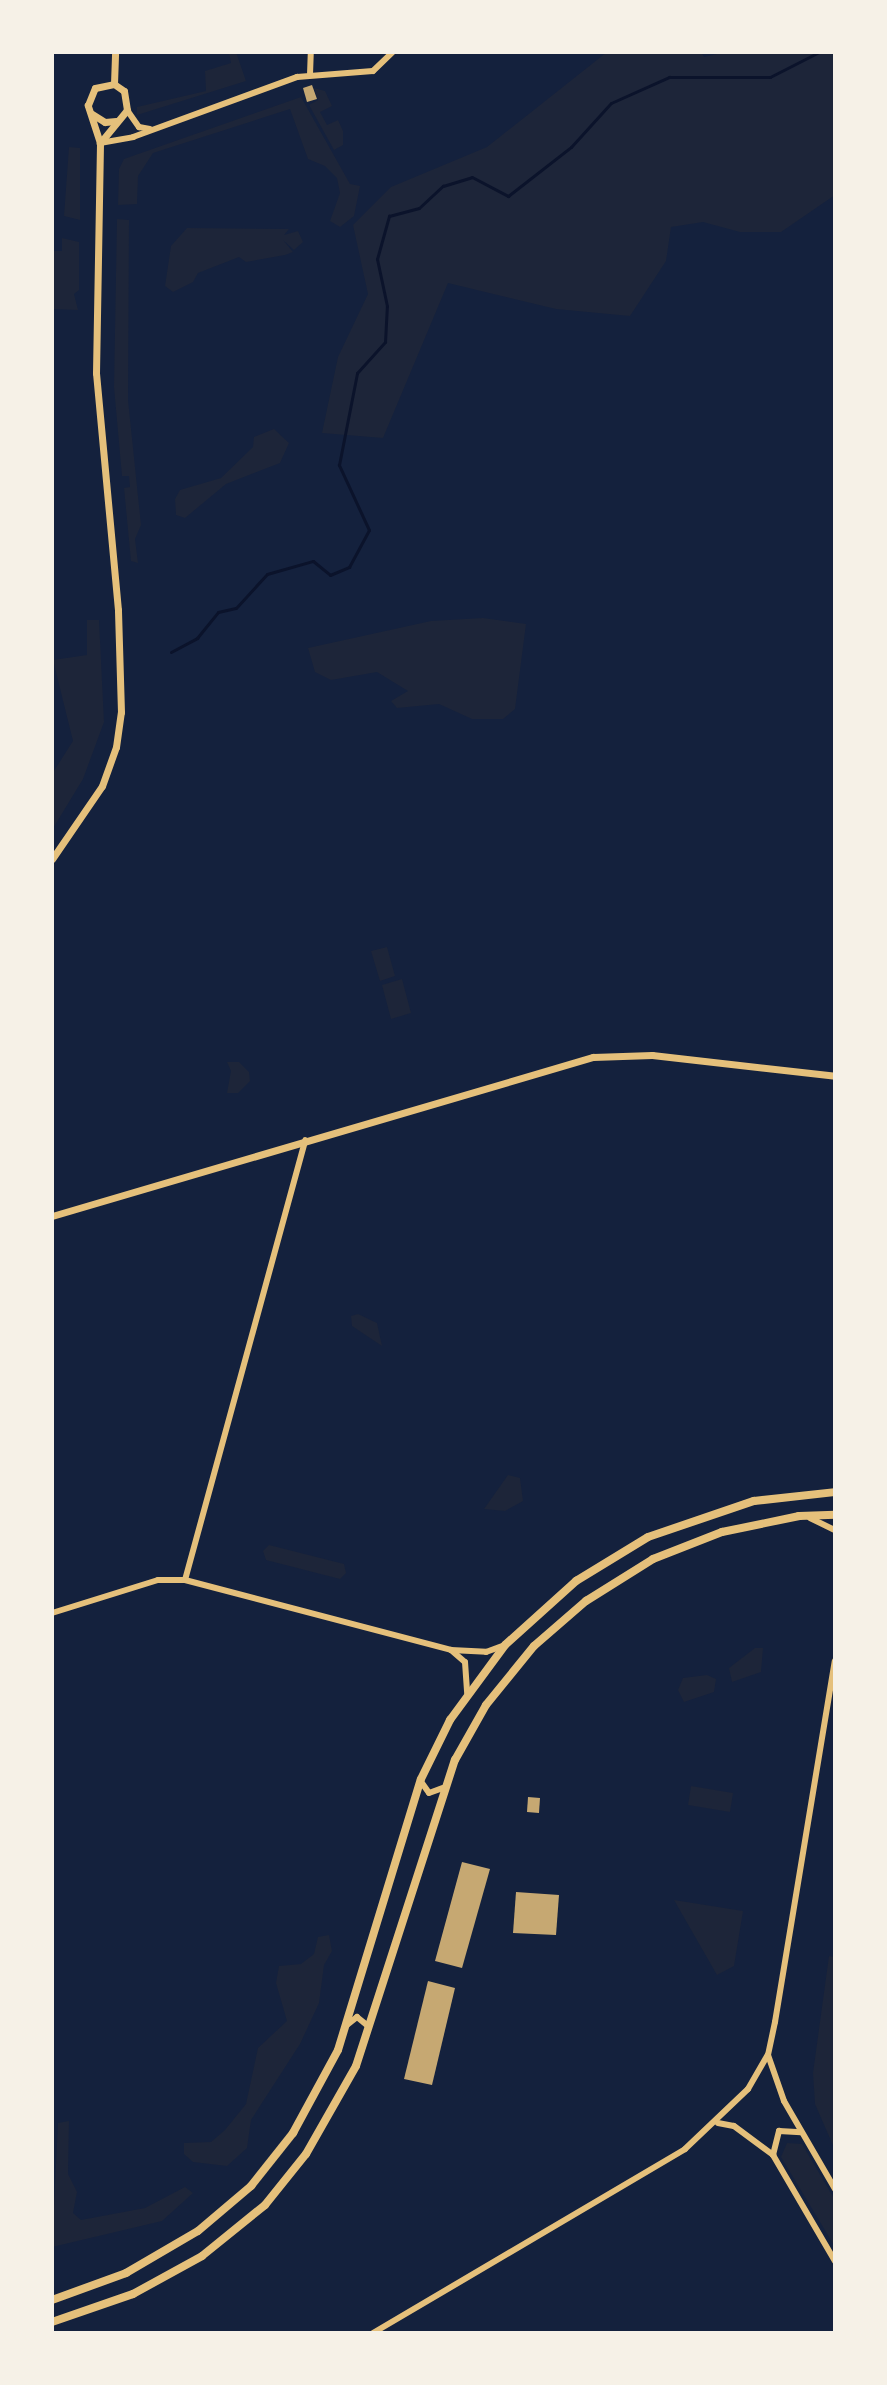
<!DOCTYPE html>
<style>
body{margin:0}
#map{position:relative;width:887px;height:2385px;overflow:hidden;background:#14213d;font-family:"Fira Sans",sans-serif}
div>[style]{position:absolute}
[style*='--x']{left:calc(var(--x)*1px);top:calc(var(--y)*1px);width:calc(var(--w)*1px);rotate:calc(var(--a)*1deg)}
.green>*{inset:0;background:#1d2539}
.stream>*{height:3px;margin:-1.5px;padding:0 1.5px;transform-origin:1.5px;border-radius:1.5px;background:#0b132b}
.building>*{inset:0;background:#c6a872}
.minor>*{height:6px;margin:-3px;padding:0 3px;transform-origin:3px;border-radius:3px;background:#e5c07b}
.tertiary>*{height:7px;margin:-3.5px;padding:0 3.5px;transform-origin:3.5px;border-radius:3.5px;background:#e5c07b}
.secondary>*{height:8px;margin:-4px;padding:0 4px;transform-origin:4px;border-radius:4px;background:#e5c07b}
span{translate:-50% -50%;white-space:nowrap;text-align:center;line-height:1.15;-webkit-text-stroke:7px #f6f1e7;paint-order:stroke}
.frame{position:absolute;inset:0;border:54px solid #f6f1e7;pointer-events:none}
</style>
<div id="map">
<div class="green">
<div style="clip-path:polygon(236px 52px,246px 81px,137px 115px,137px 107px,206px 91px,205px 71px,231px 63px,229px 53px)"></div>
<div style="clip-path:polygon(607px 52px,701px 52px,704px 57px,726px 52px,835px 52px,835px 195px,781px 232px,740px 232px,703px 222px,671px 227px,666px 261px,630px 316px,556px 309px,448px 283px,383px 438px,322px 433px,338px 357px,368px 294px,353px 225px,391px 187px,487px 147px)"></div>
<div style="clip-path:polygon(314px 88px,325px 91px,332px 106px,320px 112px,327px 125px,338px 120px,343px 131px,343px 145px,334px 150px,309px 105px,318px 100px)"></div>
<div style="clip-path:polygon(301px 97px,350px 184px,360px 186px,354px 216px,340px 227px,330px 221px,340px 193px,337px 178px,325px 166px,308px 159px,290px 109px,153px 153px,138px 176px,137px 204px,118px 205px,119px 169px,124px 159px)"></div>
<div style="clip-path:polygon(69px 147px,80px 148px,80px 220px,64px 216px)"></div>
<div style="clip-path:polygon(117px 219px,129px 220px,128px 400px,141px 525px,135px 539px,138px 563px,131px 561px,124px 488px,130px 487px,129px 476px,122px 476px,114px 387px)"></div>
<div style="clip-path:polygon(187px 228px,289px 229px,284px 235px,298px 231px,303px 242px,294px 250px,283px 240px,293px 252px,285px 255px,246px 262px,239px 257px,198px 273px,193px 282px,173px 292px,165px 286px,171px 246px)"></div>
<div style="clip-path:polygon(62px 238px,79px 242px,79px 290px,74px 294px,78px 310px,52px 309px,52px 251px,62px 251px)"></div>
<div style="clip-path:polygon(274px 429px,289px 443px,280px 463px,226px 484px,185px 518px,176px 515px,175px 499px,180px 490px,221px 478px,253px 447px,254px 437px)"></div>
<div style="clip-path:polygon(483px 618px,526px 624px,515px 709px,503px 719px,472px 719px,439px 704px,397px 708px,391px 701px,408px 691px,377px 672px,331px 680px,315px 672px,308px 648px,431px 621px)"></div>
<div style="clip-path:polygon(87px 620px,99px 620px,104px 722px,83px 779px,52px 830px,52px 774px,73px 741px,53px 660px,87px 655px)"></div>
<div style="clip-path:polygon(387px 947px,395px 976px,380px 981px,371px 951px)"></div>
<div style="clip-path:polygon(402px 979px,411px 1013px,391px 1019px,382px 985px)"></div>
<div style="clip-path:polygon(227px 1062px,239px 1062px,249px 1072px,250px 1081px,238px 1093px,227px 1093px,231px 1071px)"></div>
<div style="clip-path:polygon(358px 1314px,377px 1323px,382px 1346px,352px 1326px,351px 1316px)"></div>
<div style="clip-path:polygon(508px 1475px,520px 1478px,523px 1501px,505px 1511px,484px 1509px)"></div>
<div style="clip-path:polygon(269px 1545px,344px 1564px,346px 1573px,340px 1579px,266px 1560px,263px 1551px)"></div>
<div style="clip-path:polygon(755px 1648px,763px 1648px,761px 1672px,732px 1682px,729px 1668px)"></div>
<div style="clip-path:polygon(707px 1675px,716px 1679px,714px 1692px,684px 1702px,678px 1690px,683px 1678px)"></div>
<div style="clip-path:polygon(691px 1786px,733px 1793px,730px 1812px,688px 1805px)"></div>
<div style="clip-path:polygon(674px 1900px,743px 1911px,734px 1966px,717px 1975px)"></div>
<div style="clip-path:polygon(329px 1935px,332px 1951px,324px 1965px,319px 2003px,300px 2044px,251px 2120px,247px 2148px,227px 2166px,193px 2162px,184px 2154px,184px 2143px,211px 2142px,225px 2130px,246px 2104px,258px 2048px,287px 2021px,276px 1983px,279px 1966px,301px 1964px,314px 1954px,318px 1937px)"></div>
<div style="clip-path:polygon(829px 1956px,835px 1957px,835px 2150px,815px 2104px,813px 2073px)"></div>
<div style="clip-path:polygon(69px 2121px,68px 2174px,77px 2192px,73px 2213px,81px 2220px,145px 2208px,185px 2187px,193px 2193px,162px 2221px,52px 2247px,58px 2123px)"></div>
<div style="clip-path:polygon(787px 2143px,802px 2144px,835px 2200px,835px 2247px,781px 2157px)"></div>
</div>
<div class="stream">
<div style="--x:171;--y:652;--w:30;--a:-28"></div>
<div style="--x:197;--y:638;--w:33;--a:-51"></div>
<div style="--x:218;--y:612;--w:18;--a:-13"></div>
<div style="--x:236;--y:608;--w:46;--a:-47.6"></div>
<div style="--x:267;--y:574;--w:48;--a:-15.8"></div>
<div style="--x:313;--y:561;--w:22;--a:39"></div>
<div style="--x:330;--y:575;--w:21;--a:-23"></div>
<div style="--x:349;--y:567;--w:42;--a:-61.6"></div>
<div style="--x:369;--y:530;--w:72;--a:-114.8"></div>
<div style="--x:339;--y:465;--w:94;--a:-78.9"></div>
<div style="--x:357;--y:373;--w:42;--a:-47.9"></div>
<div style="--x:385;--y:342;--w:36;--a:-87"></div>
<div style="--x:387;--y:306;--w:48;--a:-102"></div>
<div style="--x:377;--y:259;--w:45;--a:-74.4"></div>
<div style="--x:389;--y:216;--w:31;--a:-15"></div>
<div style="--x:419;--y:208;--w:33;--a:-43"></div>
<div style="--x:443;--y:186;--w:30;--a:-17"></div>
<div style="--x:472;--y:177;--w:41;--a:27.8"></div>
<div style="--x:508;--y:196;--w:80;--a:-37.9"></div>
<div style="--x:571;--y:147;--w:59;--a:-47.7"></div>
<div style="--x:611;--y:103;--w:64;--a:-24.1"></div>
<div style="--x:669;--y:77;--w:101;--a:0"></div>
<div style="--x:770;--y:77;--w:55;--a:-27"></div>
</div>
<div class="building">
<div style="clip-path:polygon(312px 85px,317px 99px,307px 102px,303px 88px)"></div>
<div style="clip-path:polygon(528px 1797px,540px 1798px,539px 1813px,527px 1812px)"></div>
<div style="clip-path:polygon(462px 1862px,490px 1869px,462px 1968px,435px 1961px)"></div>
<div style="clip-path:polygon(516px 1892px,559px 1895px,556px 1935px,513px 1933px)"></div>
<div style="clip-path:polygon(428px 1981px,455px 1988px,432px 2085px,404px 2079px)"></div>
</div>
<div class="minor">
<div style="--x:310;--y:75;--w:23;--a:-88"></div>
<div style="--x:127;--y:110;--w:21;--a:55"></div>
<div style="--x:139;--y:127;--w:11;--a:10"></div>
<div style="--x:100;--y:143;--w:34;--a:-10"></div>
<div style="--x:133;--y:137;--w:175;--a:-20.1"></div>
<div style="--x:297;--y:77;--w:76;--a:-4.5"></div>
<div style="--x:373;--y:71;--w:28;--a:-44"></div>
<div style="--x:810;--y:1518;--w:28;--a:26"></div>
<div style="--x:185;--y:1580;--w:456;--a:-74.7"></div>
<div style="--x:52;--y:1613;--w:111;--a:-17.3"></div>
<div style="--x:158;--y:1580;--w:27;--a:0"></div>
<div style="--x:185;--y:1580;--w:275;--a:14.7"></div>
<div style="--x:451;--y:1650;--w:35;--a:3"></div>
<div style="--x:486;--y:1652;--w:20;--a:-20"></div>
<div style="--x:451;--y:1650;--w:18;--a:41"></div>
<div style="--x:465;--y:1662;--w:31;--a:86"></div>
<div style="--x:422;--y:1783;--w:12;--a:55"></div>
<div style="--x:429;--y:1793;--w:15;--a:-20"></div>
<div style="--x:347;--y:2025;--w:13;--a:-39"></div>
<div style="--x:357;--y:2017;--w:14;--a:39"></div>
<div style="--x:768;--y:2055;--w:49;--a:70.8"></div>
<div style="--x:784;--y:2101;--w:102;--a:59.9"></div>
<div style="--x:718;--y:2123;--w:16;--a:11"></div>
<div style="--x:734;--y:2126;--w:49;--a:36.6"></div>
<div style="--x:773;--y:2155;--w:123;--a:59.7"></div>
<div style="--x:773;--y:2155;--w:25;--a:-76"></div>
<div style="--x:779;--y:2131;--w:22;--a:3"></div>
<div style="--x:373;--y:2333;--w:362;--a:-30.5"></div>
<div style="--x:685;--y:2149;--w:87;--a:-43.6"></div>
<div style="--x:748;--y:2089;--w:39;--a:-60"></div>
<div style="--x:768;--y:2055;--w:34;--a:-78"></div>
<div style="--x:775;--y:2022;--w:366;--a:-80.6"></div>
</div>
<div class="tertiary">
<div style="--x:114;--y:84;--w:32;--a:-88"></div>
<div style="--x:92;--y:114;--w:15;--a:32"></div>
<div style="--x:105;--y:122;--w:11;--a:-5"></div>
<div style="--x:52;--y:859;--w:88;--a:-55.6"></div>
<div style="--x:102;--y:786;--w:41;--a:-70.3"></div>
<div style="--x:116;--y:747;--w:35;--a:-82"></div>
<div style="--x:121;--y:712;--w:102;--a:-91.7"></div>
<div style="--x:118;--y:610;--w:238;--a:-95.3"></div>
<div style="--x:96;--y:373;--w:230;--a:-89"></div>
<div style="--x:100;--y:143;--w:40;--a:-108"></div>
<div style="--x:88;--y:105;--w:18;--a:-68"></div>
<div style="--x:95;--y:88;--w:19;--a:-12"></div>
<div style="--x:114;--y:84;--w:12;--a:35"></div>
<div style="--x:124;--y:91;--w:19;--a:81"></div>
<div style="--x:127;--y:110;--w:43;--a:129.3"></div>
<div style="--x:52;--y:1216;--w:564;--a:-16.38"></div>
<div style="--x:593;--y:1057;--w:59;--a:-1.9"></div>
<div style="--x:652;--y:1055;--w:184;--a:6.5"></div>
</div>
<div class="secondary">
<div style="--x:52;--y:2300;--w:79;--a:-20"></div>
<div style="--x:126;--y:2273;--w:83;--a:-30.3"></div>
<div style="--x:198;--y:2231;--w:70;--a:-40.3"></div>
<div style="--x:251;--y:2186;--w:68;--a:-51.6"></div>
<div style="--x:293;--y:2133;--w:94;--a:-61.5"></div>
<div style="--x:338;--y:2050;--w:283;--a:-73"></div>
<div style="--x:421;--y:1779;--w:66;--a:-63.8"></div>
<div style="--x:450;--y:1720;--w:93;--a:-53.7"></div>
<div style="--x:505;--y:1645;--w:96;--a:-42"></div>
<div style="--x:576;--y:1581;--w:84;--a:-31.4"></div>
<div style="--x:648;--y:1537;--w:112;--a:-18.8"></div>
<div style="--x:754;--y:1501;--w:81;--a:-6.3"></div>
<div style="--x:52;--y:2322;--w:86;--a:-19.1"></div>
<div style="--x:133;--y:2294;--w:79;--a:-28.8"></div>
<div style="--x:202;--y:2256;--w:81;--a:-39"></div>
<div style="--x:265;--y:2205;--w:65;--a:-51.2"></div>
<div style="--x:306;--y:2154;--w:101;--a:-60.4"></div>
<div style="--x:356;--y:2066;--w:322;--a:-72.1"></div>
<div style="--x:455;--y:1760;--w:63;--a:-60.6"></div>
<div style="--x:486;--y:1705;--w:76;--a:-50.9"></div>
<div style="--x:534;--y:1646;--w:69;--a:-40.9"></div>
<div style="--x:586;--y:1601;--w:79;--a:-32.1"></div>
<div style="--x:653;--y:1559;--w:74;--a:-21.4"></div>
<div style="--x:722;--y:1532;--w:79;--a:-11.7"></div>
<div style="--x:799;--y:1516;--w:36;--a:-2"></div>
</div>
<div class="frame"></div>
</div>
